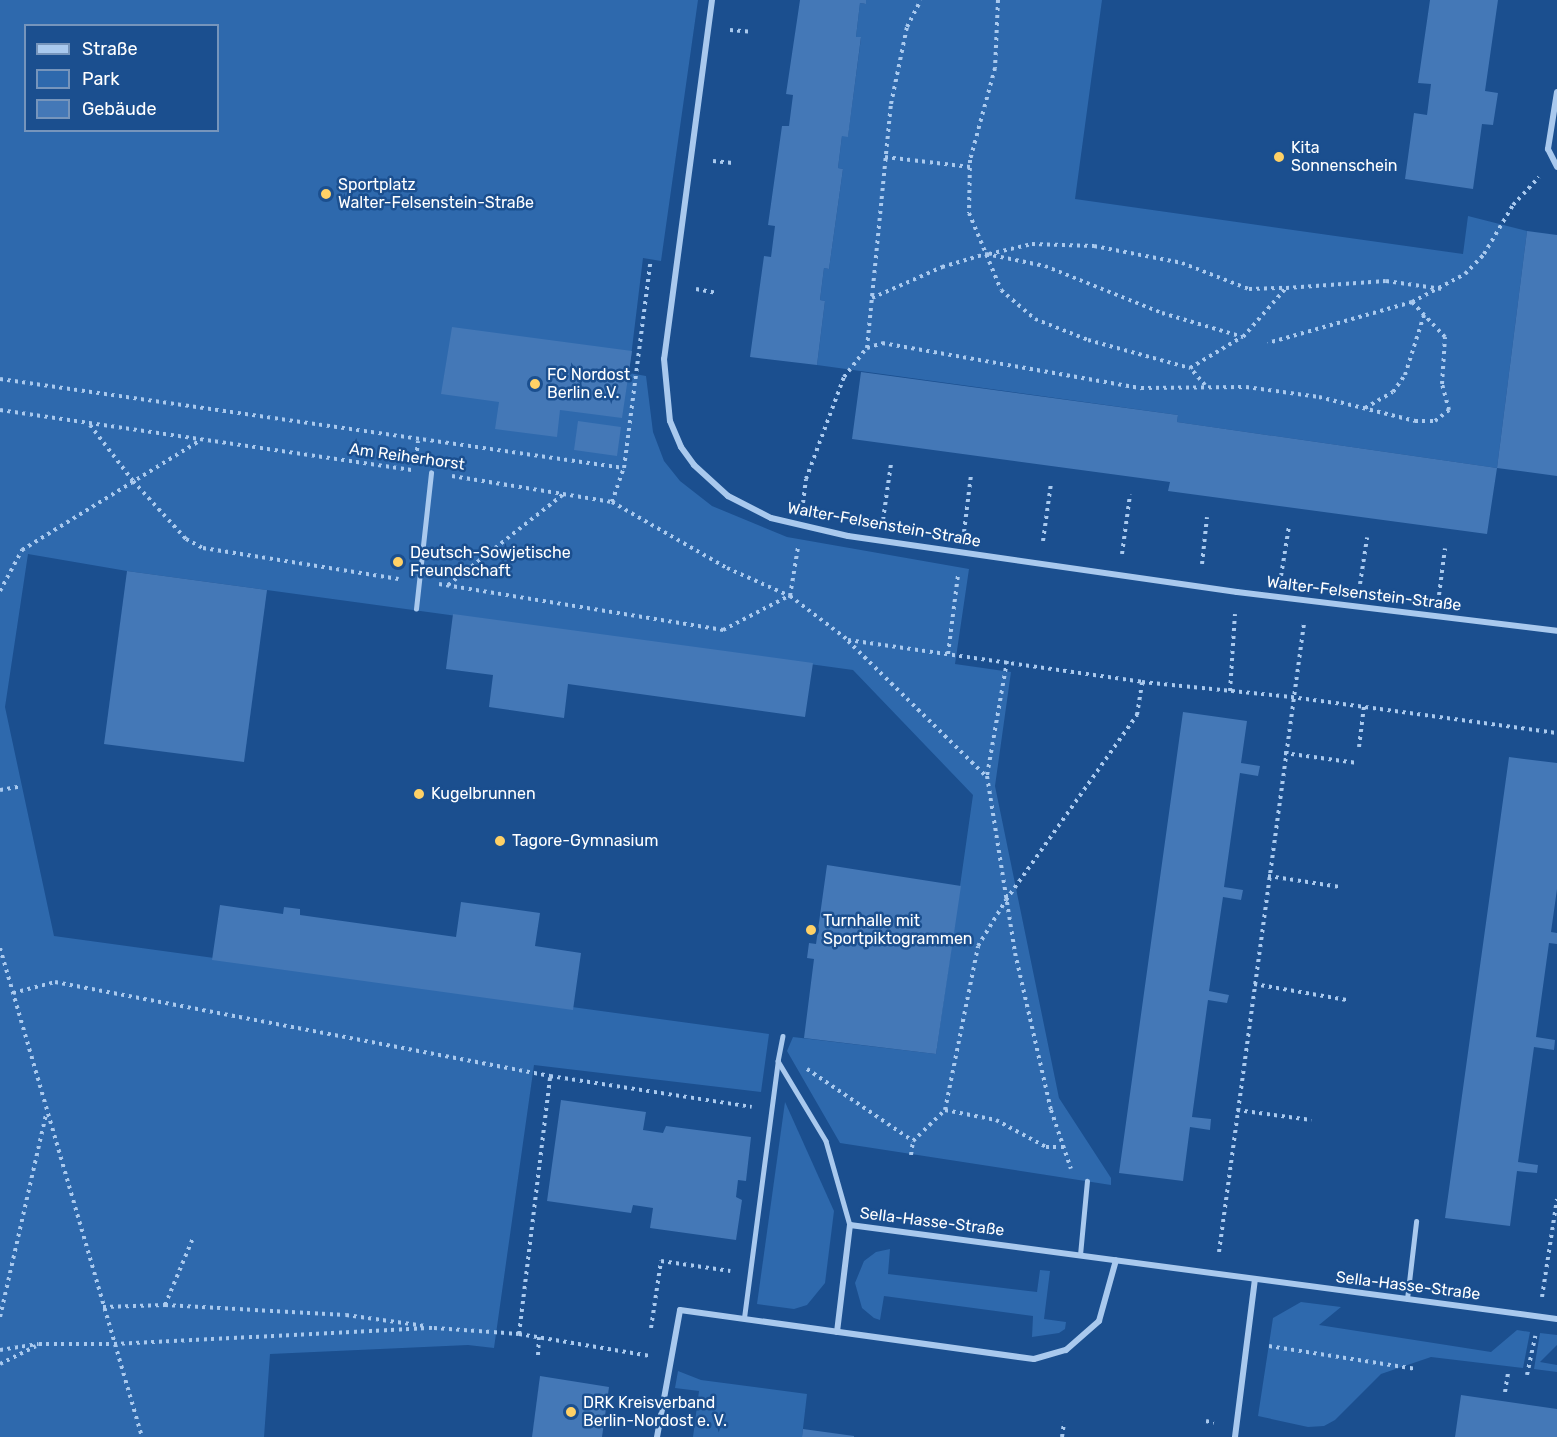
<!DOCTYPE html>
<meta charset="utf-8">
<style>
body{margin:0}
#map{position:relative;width:1557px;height:1437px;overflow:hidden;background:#1b4f8f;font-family:Rubik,sans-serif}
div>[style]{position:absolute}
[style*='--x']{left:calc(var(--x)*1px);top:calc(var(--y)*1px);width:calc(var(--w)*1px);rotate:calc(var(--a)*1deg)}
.green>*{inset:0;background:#2e69ad}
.building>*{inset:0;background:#4478b7}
.path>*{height:4px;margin-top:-2px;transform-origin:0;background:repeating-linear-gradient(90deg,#a9c9ee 0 3px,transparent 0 7.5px)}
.service>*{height:4.5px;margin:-2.25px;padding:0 2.25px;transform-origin:2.25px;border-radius:2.25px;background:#a9c9ee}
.minor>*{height:6px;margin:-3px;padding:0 3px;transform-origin:3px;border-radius:3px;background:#a9c9ee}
.dots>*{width:16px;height:16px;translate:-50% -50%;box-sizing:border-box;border:3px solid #1b4f8f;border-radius:50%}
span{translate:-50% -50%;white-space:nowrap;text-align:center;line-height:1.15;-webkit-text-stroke:5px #1b4f8f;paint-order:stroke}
.poi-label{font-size:16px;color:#fff}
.left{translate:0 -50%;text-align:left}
.street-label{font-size:16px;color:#fff}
.legend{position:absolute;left:24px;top:24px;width:195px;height:108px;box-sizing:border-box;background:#1b4f8f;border:2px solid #7695bc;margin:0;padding:8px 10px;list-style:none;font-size:18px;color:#fff}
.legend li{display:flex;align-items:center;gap:12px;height:30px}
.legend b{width:30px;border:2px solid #7695bc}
</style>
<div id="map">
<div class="green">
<div style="clip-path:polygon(evenodd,0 0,698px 0,661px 261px,643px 258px,629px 373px,646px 376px,653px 432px,664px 461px,680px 481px,712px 506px,787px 537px,969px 569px,955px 664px,1011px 672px,995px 786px,1059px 1098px,1111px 1178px,1111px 1185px,840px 1143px,787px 1051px,793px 1037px,936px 1054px,973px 795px,853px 670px,127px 571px,28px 554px,5px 707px,54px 936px,769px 1034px,761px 1092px,534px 1065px,494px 1348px,468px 1345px,270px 1354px,264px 1437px,0 1437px,0 0,26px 26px,218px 26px,218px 130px,26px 130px,26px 26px)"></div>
<div style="clip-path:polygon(866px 0,1102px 0,1075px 199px,1463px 254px,1468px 216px,1527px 231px,1497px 468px,1177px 422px,1178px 415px,817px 365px,825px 301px,820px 300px,824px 268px,829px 269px,843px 169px,838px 168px,842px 136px,848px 136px,861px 38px,856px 37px,860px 3px,865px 4px)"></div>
<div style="clip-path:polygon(785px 1102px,834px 1211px,825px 1283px,807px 1305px,794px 1309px,757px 1304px)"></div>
<div style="clip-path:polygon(890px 1249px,888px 1274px,1037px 1292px,1040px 1270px,1050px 1271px,1044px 1319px,1066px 1322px,1065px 1329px,1059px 1333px,1032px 1337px,1033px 1316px,884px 1296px,880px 1320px,874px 1318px,862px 1308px,855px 1283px,864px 1261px,876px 1252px)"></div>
<div style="clip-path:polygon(1301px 1302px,1341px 1307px,1319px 1325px,1491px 1352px,1517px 1330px,1530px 1332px,1523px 1368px,1431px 1357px,1381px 1374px,1335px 1420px,1324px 1426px,1308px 1427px,1258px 1416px,1273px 1318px)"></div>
<div style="clip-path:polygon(1540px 1333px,1557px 1335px,1557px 1345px,1540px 1362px,1557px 1365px,1557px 1372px,1534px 1369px)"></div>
<div style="clip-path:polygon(678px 1371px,701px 1380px,807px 1394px,802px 1437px,693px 1437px,699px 1391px,675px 1388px)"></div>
</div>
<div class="building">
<div style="clip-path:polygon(800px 0,866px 0,866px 4px,860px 3px,856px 37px,861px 37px,848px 137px,842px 136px,838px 168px,843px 169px,829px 269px,824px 268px,820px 300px,825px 301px,817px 365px,750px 357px,764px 256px,771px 257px,775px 226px,768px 225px,782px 126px,789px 126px,793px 95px,786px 94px)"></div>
<div style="clip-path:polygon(1430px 0,1498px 0,1485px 91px,1498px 93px,1493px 125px,1482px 124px,1473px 189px,1405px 179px,1414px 113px,1427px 115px,1431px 84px,1418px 83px)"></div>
<div style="clip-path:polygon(1527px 231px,1557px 235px,1557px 476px,1497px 468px)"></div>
<div style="clip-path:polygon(452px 327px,632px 351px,622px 418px,560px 410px,557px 437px,495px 429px,499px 402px,441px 394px)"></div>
<div style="clip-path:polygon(861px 372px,1178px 415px,1177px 422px,1497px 468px,1487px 534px,1168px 491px,1170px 482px,852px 439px)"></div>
<div style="clip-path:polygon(578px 421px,621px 427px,617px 456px,574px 450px)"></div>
<div style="clip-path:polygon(127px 571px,267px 590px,244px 762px,104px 744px)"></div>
<div style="clip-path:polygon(453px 614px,813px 663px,805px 717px,568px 684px,564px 718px,489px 707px,493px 675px,446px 669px)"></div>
<div style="clip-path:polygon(1183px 712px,1247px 721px,1241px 763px,1260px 766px,1258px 776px,1240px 773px,1224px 887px,1243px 890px,1241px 900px,1223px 897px,1209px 991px,1229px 995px,1227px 1003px,1208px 1000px,1192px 1117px,1211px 1119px,1210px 1130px,1190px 1127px,1183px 1181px,1119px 1173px)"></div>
<div style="clip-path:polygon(1509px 757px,1557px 763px,1557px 889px,1551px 932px,1557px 933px,1557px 944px,1549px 943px,1536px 1037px,1555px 1040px,1554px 1050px,1534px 1047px,1518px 1162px,1538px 1165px,1537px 1173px,1517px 1171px,1510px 1226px,1445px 1218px)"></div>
<div style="clip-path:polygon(827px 865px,961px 886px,936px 1054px,804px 1038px,814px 959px,807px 958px,809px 943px,816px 944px)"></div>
<div style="clip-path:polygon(461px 902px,540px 913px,535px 946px,581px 953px,573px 1010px,212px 960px,220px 905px,283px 914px,284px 907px,300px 909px,300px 915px,456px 937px)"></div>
<div style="clip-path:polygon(561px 1100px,646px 1112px,643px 1130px,663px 1133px,666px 1126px,751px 1137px,746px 1181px,738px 1180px,736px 1197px,742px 1200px,736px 1240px,650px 1228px,653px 1208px,633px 1205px,631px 1213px,547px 1201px)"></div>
<div style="clip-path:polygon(540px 1376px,609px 1387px,602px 1437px,532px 1437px)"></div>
<div style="clip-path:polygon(1461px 1395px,1557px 1409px,1557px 1437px,1455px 1437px)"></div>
<div style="clip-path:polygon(803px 1429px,854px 1436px,854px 1437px,802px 1437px)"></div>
</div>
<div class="path">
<div style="--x:998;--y:0;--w:68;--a:92.5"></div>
<div style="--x:995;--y:68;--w:95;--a:105.2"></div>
<div style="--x:970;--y:160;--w:53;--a:91.1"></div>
<div style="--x:969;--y:213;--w:83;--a:67.4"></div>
<div style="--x:1001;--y:290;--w:45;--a:40.5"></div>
<div style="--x:1035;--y:319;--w:57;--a:21.6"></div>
<div style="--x:1088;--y:340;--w:106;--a:15.4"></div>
<div style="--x:730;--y:30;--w:21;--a:5"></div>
<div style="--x:885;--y:157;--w:86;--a:6.7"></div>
<div style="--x:713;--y:161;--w:20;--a:6"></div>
<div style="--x:989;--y:254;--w:44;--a:-13.1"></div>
<div style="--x:1032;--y:244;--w:62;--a:1.8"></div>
<div style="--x:1094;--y:246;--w:90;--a:10.9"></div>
<div style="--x:1182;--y:263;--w:72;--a:21.2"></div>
<div style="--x:1249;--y:289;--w:37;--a:-2"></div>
<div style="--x:696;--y:289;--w:20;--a:11"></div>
<div style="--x:872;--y:298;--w:77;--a:-23.9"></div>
<div style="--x:942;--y:267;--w:46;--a:-16.5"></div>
<div style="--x:986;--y:254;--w:60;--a:11.5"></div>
<div style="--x:1045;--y:266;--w:126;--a:21.9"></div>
<div style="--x:1162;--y:313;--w:84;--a:16.5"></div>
<div style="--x:1243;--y:337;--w:65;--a:-48.7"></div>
<div style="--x:1286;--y:288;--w:100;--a:-4"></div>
<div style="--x:1386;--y:281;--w:57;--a:8.1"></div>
<div style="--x:1412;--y:302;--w:60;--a:-27.8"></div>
<div style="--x:1465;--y:274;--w:28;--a:-46"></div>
<div style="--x:1484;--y:254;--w:57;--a:-59.4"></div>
<div style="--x:1513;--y:205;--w:38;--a:-47"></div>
<div style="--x:867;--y:348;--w:16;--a:-18"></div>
<div style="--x:882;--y:343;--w:263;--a:9.9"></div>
<div style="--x:1141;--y:388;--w:105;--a:-0.5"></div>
<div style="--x:1246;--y:387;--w:74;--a:7.8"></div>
<div style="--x:1319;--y:397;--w:99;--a:14"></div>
<div style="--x:1415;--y:421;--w:20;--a:0"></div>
<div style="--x:1435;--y:421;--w:18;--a:-38"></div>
<div style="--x:1449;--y:410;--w:27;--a:-105"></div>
<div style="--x:1442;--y:384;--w:47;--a:-86.3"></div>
<div style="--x:1445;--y:337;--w:48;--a:-133.3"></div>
<div style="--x:1412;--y:302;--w:150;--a:164.1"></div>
<div style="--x:0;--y:379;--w:630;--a:8.12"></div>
<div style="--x:1205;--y:385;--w:23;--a:-131"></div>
<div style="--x:1190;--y:368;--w:61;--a:-30.8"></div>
<div style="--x:1365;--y:408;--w:32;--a:-30"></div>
<div style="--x:1393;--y:392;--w:21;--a:-55"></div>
<div style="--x:1405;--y:375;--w:63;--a:-72.4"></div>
<div style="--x:0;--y:410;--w:416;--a:8.3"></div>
<div style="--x:90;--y:425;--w:71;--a:52.5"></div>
<div style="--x:133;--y:481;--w:79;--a:47.6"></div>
<div style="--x:186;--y:539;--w:19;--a:28"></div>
<div style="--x:203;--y:548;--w:198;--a:9"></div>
<div style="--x:416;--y:458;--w:17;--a:-83"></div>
<div style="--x:452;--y:476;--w:162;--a:9.2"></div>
<div style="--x:612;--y:502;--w:133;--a:29.9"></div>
<div style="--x:727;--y:568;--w:69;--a:24"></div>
<div style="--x:790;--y:596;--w:73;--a:37.2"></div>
<div style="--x:848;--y:640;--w:297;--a:8.1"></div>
<div style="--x:1142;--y:682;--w:150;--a:5.7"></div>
<div style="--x:1291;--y:697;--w:268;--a:7.7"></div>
<div style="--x:612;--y:502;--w:36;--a:-71"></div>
<div style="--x:624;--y:468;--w:206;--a:-82.7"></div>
<div style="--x:803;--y:503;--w:24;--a:-83"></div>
<div style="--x:806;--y:479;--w:109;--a:-69.6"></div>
<div style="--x:844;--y:377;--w:37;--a:-52"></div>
<div style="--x:867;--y:348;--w:245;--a:-84.4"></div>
<div style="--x:891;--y:104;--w:79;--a:-78.3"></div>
<div style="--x:907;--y:27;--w:30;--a:-63"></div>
<div style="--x:883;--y:520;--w:57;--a:-81.9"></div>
<div style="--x:964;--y:532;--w:57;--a:-83"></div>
<div style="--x:1043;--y:541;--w:59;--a:-82.1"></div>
<div style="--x:1122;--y:554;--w:60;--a:-82.3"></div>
<div style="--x:1202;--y:564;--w:47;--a:-83.9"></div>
<div style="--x:1281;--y:576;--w:51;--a:-80.9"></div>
<div style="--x:439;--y:584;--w:288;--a:9.2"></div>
<div style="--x:723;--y:630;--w:74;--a:-27.3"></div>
<div style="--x:1360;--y:584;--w:47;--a:-81.3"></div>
<div style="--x:448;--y:585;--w:149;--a:-38.2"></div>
<div style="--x:0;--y:591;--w:47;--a:-61.8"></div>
<div style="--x:22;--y:550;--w:208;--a:-31.6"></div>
<div style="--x:1439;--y:595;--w:47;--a:-82.7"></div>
<div style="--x:790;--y:596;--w:50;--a:-80.7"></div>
<div style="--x:848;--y:641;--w:193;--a:44.4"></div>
<div style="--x:948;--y:654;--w:80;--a:-82.8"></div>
<div style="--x:1007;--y:661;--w:117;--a:99.9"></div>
<div style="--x:987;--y:776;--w:179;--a:81"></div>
<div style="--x:1015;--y:953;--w:161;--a:77.1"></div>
<div style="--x:1051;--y:1110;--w:62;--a:71.3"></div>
<div style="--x:1230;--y:691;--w:77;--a:-86.3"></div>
<div style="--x:1359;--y:747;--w:41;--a:-83"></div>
<div style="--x:1284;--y:753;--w:74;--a:7.8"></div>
<div style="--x:0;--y:790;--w:22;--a:-10"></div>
<div style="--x:1268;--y:876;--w:73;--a:8.7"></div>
<div style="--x:0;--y:948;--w:509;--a:73.81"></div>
<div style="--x:1254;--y:984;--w:94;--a:9.8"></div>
<div style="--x:13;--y:993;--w:43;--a:-14.7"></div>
<div style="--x:55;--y:982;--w:504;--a:10.75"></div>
<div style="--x:807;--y:1069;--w:128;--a:34.2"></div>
<div style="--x:945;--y:1110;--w:52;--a:11.1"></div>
<div style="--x:996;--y:1120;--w:57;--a:28.4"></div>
<div style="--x:1046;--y:1147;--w:18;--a:0"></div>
<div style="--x:1237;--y:1110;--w:75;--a:7.7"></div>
<div style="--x:911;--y:1155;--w:14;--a:-82"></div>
<div style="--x:913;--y:1141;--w:45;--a:-44.1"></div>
<div style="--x:945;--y:1110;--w:167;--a:-78.6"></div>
<div style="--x:978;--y:946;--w:54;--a:-58.7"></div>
<div style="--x:1006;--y:900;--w:227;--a:-54.7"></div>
<div style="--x:1137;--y:715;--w:33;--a:-81"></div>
<div style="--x:1219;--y:1252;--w:635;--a:-82.3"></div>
<div style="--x:1542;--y:1297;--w:99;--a:-81.3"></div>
<div style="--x:165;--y:1305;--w:73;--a:-67.3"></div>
<div style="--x:103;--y:1307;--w:62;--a:-1.8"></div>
<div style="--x:165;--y:1305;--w:181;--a:3.2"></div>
<div style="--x:346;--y:1315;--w:80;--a:7.9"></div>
<div style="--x:0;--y:1317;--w:208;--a:-77.2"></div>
<div style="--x:651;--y:1328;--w:68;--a:-81.5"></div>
<div style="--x:661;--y:1261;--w:70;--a:8.2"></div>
<div style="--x:519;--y:1334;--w:260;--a:-83.1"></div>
<div style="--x:550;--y:1076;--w:204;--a:8.7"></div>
<div style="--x:1269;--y:1346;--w:149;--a:8.9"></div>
<div style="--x:0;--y:1350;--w:39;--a:-9"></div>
<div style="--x:39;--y:1344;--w:75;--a:0"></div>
<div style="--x:114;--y:1344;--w:320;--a:-2.9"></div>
<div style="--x:434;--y:1328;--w:85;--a:4"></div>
<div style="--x:519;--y:1334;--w:133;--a:9.5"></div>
<div style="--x:538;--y:1355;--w:18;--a:-87"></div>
<div style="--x:0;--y:1364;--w:40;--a:-26.6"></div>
<div style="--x:1527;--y:1375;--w:40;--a:-78"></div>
<div style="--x:1505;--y:1392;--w:20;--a:-81"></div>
<div style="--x:1206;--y:1421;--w:8;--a:14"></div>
<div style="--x:1062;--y:1437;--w:15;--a:-82"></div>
</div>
<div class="service">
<div style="--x:416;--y:609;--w:137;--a:-83.7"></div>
<div style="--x:783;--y:1036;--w:25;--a:101"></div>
<div style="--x:778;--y:1061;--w:93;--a:59"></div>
<div style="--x:826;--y:1141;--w:87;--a:74.1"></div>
<div style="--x:1080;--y:1255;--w:74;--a:-84.6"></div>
<div style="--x:1407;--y:1299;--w:78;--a:-83.3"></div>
<div style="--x:744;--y:1318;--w:259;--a:-82.5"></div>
</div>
<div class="minor">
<div style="--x:712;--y:0;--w:362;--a:97.6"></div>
<div style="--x:664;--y:359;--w:62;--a:84.5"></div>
<div style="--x:670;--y:421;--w:28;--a:67"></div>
<div style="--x:681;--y:447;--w:22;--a:54"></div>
<div style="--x:694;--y:465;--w:46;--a:42.4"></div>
<div style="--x:728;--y:496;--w:48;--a:27.1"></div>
<div style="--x:771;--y:518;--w:79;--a:13.2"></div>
<div style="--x:848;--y:536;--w:393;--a:8.2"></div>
<div style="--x:1237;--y:592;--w:322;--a:6.9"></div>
<div style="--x:1557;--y:92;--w:58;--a:99"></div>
<div style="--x:1548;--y:149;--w:20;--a:63"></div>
<div style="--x:837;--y:1332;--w:108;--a:-83.1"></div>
<div style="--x:850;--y:1225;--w:713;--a:7.57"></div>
<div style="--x:657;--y:1437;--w:129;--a:-79.7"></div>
<div style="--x:680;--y:1310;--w:357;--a:7.9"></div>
<div style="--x:1034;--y:1359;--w:33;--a:-16"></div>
<div style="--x:1066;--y:1350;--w:44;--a:-41.3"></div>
<div style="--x:1099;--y:1321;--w:63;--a:-74.4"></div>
<div style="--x:1235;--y:1437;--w:159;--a:-82.8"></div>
</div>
<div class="dots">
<div style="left:1279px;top:157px;background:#ffd166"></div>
<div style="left:326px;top:194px;background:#ffd166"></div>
<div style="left:535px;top:384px;background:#ffd166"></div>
<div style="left:398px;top:562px;background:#ffd166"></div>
<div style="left:419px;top:794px;background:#ffd166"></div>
<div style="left:500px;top:841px;background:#ffd166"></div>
<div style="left:811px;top:930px;background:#ffd166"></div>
<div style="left:571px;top:1412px;background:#ffd166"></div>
</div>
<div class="poi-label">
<span class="left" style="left:1291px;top:157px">Kita<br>Sonnenschein</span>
<span class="left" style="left:338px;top:194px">Sportplatz<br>Walter-Felsenstein-Straße</span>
<span class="left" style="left:547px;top:384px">FC Nordost<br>Berlin e.V.</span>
<span class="left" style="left:410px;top:562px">Deutsch-Sowjetische<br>Freundschaft</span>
<span class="left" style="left:431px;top:794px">Kugelbrunnen</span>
<span class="left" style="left:512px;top:841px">Tagore-Gymnasium</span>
<span class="left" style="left:823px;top:930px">Turnhalle mit<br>Sportpiktogrammen</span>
<span class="left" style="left:583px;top:1412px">DRK Kreisverband<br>Berlin-Nordost e. V.</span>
</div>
<div class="street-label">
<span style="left:407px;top:457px;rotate:8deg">Am Reiherhorst</span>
<span style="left:884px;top:525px;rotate:10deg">Walter-Felsenstein-Straße</span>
<span style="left:1364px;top:594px;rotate:7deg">Walter-Felsenstein-Straße</span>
<span style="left:932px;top:1222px;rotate:7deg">Sella-Hasse-Straße</span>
<span style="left:1408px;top:1286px;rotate:7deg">Sella-Hasse-Straße</span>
</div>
<ul class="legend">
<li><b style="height:8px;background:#a9c9ee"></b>Straße</li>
<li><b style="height:16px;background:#2e69ad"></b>Park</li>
<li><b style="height:16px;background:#4478b7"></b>Gebäude</li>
</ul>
</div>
